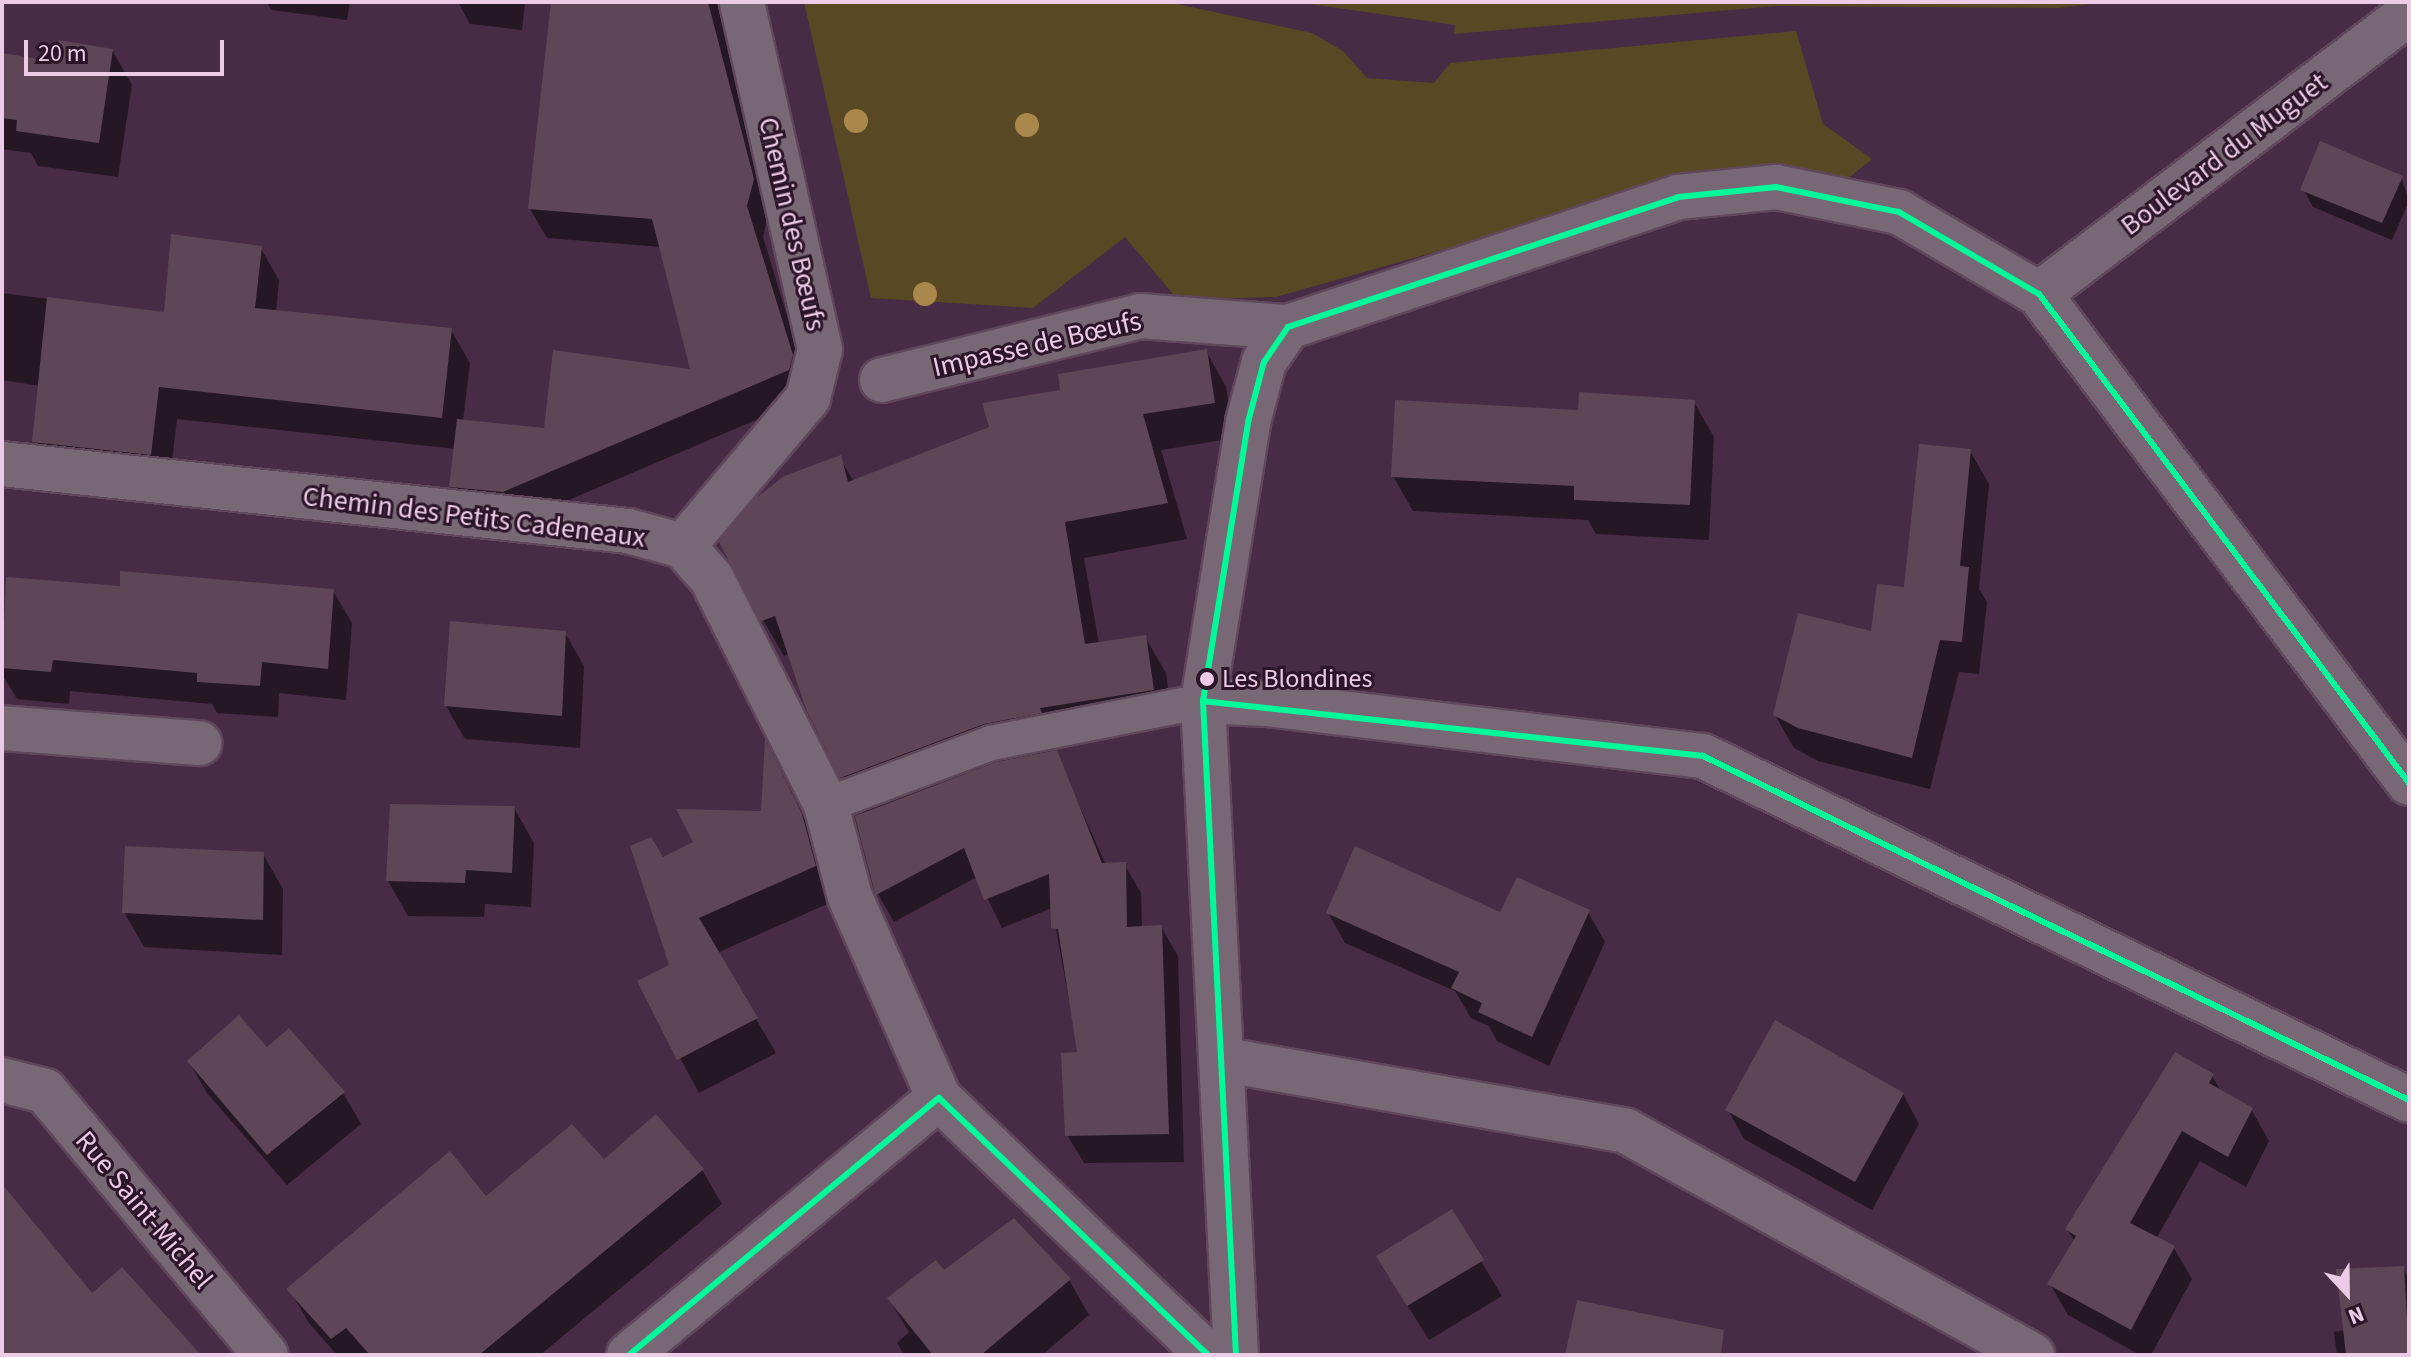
<!DOCTYPE html>
<meta charset="utf-8">
<style>
body{margin:0}
#map{position:relative;width:2411px;height:1357px;overflow:hidden;background:#482b44;font-family:"Source Sans 3",sans-serif}
div>[style]{position:absolute}
[style*='--x']{left:calc(var(--x)*1px);top:calc(var(--y)*1px);width:calc(var(--w)*1px);rotate:calc(var(--a)*1deg)}
.green>*{inset:0;background:#584824}
.shadow>*{inset:0;background:#0007}
.building>*{inset:0;background:#5f4657}
.roads{filter:drop-shadow(2px 0 #60475c) drop-shadow(-2px 0 #60475c) drop-shadow(0 2px #60475c) drop-shadow(0 -2px #60475c)}
.service>*{height:34px;margin:-17px;padding:0 17px;transform-origin:17px;border-radius:17px;background:#786875}
.minor>*{height:44px;margin:-22px;padding:0 22px;transform-origin:22px;border-radius:22px;background:#786875}
.bus-1>*{height:6px;margin:-3px;padding:0 3px;transform-origin:3px;border-radius:3px;background:#00fa9a}
.trees>*{width:24px;height:24px;margin:-12px;border-radius:50%;background:#aa884b}
.dots>*{width:22px;height:22px;translate:-50% -50%;box-sizing:border-box;border:4px solid #2c1529;border-radius:50%}
span{translate:-50% -50%;white-space:nowrap;text-align:center;line-height:1.15;-webkit-text-stroke:6px #2c1529;paint-order:stroke}
.bus-label{font-size:26px;color:#ebcbe5}
.left{translate:0 -50%;text-align:left}
.street-label{font-size:28px;color:#ebcbe5}
.frame{position:absolute;inset:0;border:4px solid #ebcbe5;pointer-events:none}
.north{position:absolute;left:2307px;top:1253px;width:80px;height:80px;-webkit-text-stroke:6px #2c1529;paint-order:stroke;rotate:158deg;font-size:22px;font-weight:700;line-height:32px;text-align:center;color:#ebcbe5}
.north::after{content:'';display:block;margin:auto;width:28px;height:36px;background:#ebcbe5;clip-path:polygon(50% 0,100% 100%,50% 72%,0 100%)}
.scale{position:absolute;left:24px;top:40px;width:200px;height:36px;box-sizing:border-box;border:4px solid #ebcbe5;border-top:0;padding-left:10px;font-size:24px;line-height:28px;white-space:nowrap;color:#ebcbe5;-webkit-text-stroke:6px #2c1529;paint-order:stroke}
</style>
<div id="map">
<div class="green">
<div style="clip-path:polygon(804px 2px,1168px 2px,1312px 33px,1343px 51px,1367px 78px,1434px 83px,1450px 63px,1796px 31px,1823px 124px,1872px 159px,1841px 184px,1675px 184px,1276px 297px,1178px 300px,1125px 237px,1033px 308px,871px 298px)"></div>
<div style="clip-path:polygon(1296px 2px,2107px 2px,2059px 8px,1776px 6px,1454px 34px,1455px 25px)"></div>
</div>
<div class="shadow">
<div style="clip-path:polygon(267px 2px,350px 2px,347px 20px,271px 10px)"></div>
<div style="clip-path:polygon(458px 2px,525px 2px,522px 30px,470px 24px)"></div>
<div style="clip-path:polygon(609px 2px,717px 2px,769px 210px,763px 237px,808px 385px,805px 399px,520px 521px,468px 515px,451px 486px,456px 449px,177px 419px,169px 487px,53px 474px,35px 442px,40px 386px,2px 380px,2px 293px,166px 314px,260px 247px,279px 280px,276px 312px,451px 330px,470px 363px,463px 421px,546px 431px,693px 372px,661px 247px,547px 238px,530px 209px)"></div>
<div style="clip-path:polygon(112px 50px,132px 85px,118px 177px,38px 166px,31px 153px,2px 149px,2px 55px,58px 64px)"></div>
<div style="clip-path:polygon(2401px 177px,2409px 201px,2392px 240px,2313px 207px,2303px 189px)"></div>
<div style="clip-path:polygon(1206px 351px,1226px 387px,1235px 438px,1161px 450px,1187px 539px,1084px 558px,1099px 644px,1145px 637px,1166px 673px,1173px 726px,1058px 743px,1060px 748px,1054px 750px,1106px 865px,1124px 864px,1141px 893px,1142px 929px,1161px 927px,1178px 956px,1184px 1162px,1084px 1163px,1067px 1135px,1079px 1054px,1052px 908px,1002px 928px,977px 877px,894px 922px,878px 894px,864px 814px,807px 708px,789px 653px,784px 656px,763px 620px,840px 458px,854px 482px,991px 428px,1063px 392px)"></div>
<div style="clip-path:polygon(1694px 402px,1714px 437px,1709px 540px,1596px 534px,1588px 520px,1413px 511px,1393px 476px,1580px 412px)"></div>
<div style="clip-path:polygon(1970px 451px,1989px 484px,1979px 589px,1987px 602px,1979px 674px,1959px 672px,1930px 789px,1818px 761px,1794px 748px,1775px 715px,1872px 634px,1906px 589px)"></div>
<div style="clip-path:polygon(8px 579px,121px 588px,333px 591px,352px 623px,346px 700px,279px 693px,278px 717px,217px 713px,212px 704px,70px 691px,69px 704px,17px 699px,2px 674px)"></div>
<div style="clip-path:polygon(565px 633px,584px 666px,580px 748px,465px 739px,446px 706px)"></div>
<div style="clip-path:polygon(766px 746px,821px 850px,834px 901px,717px 953px,776px 1053px,699px 1093px,639px 982px,671px 966px,662px 859px,763px 813px)"></div>
<div style="clip-path:polygon(514px 808px,534px 843px,531px 907px,485px 904px,484px 917px,408px 916px,388px 881px)"></div>
<div style="clip-path:polygon(263px 854px,283px 889px,282px 955px,144px 947px,124px 912px)"></div>
<div style="clip-path:polygon(1588px 912px,1605px 942px,1549px 1066px,1497px 1041px,1489px 1026px,1471px 1018px,1455px 991px,1345px 943px,1328px 913px)"></div>
<div style="clip-path:polygon(267px 1049px,343px 1093px,361px 1124px,287px 1185px,207px 1093px,189px 1062px)"></div>
<div style="clip-path:polygon(2212px 1076px,2222px 1093px,2251px 1109px,2269px 1141px,2246px 1187px,2200px 1161px,2156px 1239px,2174px 1248px,2192px 1279px,2151px 1355px,2140px 1355px,2068px 1315px,2050px 1284px,2075px 1242px,2067px 1229px)"></div>
<div style="clip-path:polygon(1903px 1094px,1919px 1124px,1872px 1210px,1744px 1139px,1728px 1110px)"></div>
<div style="clip-path:polygon(604px 1162px,702px 1170px,722px 1204px,540px 1355px,337px 1355px,309px 1323px,289px 1289px,486px 1199px)"></div>
<div style="clip-path:polygon(1451px 1211px,1502px 1296px,1429px 1340px,1399px 1292px)"></div>
<div style="clip-path:polygon(2403px 1268px,2409px 1279px,2409px 1355px,2337px 1355px,2334px 1332px,2345px 1330px)"></div>
<div style="clip-path:polygon(944px 1273px,1069px 1280px,1089px 1315px,1042px 1355px,904px 1355px,897px 1343px,909px 1332px,889px 1299px)"></div>
</div>
<div class="building">
<div style="clip-path:polygon(551px 2px,708px 2px,754px 179px,747px 206px,793px 355px,789px 370px,503px 492px,449px 487px,457px 419px,544px 428px,553px 350px,690px 369px,652px 219px,528px 209px)"></div>
<div style="clip-path:polygon(59px 40px,113px 49px,99px 143px,16px 131px,17px 120px,2px 118px,2px 53px,56px 62px)"></div>
<div style="clip-path:polygon(2320px 141px,2403px 176px,2382px 223px,2300px 190px)"></div>
<div style="clip-path:polygon(171px 234px,262px 246px,255px 308px,452px 328px,442px 418px,159px 387px,151px 455px,32px 442px,47px 297px,164px 312px)"></div>
<div style="clip-path:polygon(1207px 349px,1215px 403px,1143px 414px,1168px 503px,1065px 522px,1085px 644px,1146px 635px,1154px 690px,1040px 708px,1042px 713px,984px 724px,840px 778px,806px 709px,775px 616px,761px 621px,719px 542px,755px 499px,784px 476px,841px 455px,848px 482px,989px 427px,982px 403px,1060px 390px,1058px 374px)"></div>
<div style="clip-path:polygon(1579px 392px,1695px 400px,1690px 505px,1574px 500px,1574px 486px,1391px 477px,1395px 400px,1578px 410px)"></div>
<div style="clip-path:polygon(1919px 444px,1971px 449px,1960px 566px,1969px 567px,1962px 642px,1940px 640px,1912px 758px,1798px 728px,1773px 715px,1798px 613px,1871px 631px,1877px 584px,1904px 587px)"></div>
<div style="clip-path:polygon(120px 571px,334px 589px,328px 669px,262px 662px,260px 686px,197px 682px,197px 673px,53px 660px,51px 672px,2px 668px,6px 577px,120px 586px)"></div>
<div style="clip-path:polygon(450px 621px,566px 631px,562px 716px,444px 706px)"></div>
<div style="clip-path:polygon(765px 739px,802px 814px,816px 866px,699px 918px,758px 1018px,677px 1060px,637px 981px,669px 965px,630px 846px,651px 837px,663px 857px,693px 842px,676px 809px,761px 811px)"></div>
<div style="clip-path:polygon(1057px 750px,1102px 863px,1126px 862px,1127px 927px,1162px 925px,1169px 1134px,1065px 1136px,1061px 1053px,1077px 1052px,1058px 929px,1051px 928px,1049px 874px,984px 900px,964px 848px,876px 895px,874px 889px,855px 816px,996px 762px)"></div>
<div style="clip-path:polygon(390px 804px,515px 806px,512px 873px,466px 870px,465px 883px,386px 881px)"></div>
<div style="clip-path:polygon(125px 846px,264px 852px,263px 920px,122px 913px)"></div>
<div style="clip-path:polygon(1355px 846px,1500px 912px,1517px 877px,1590px 910px,1532px 1037px,1478px 1012px,1482px 1003px,1451px 988px,1459px 972px,1326px 913px)"></div>
<div style="clip-path:polygon(239px 1015px,267px 1047px,289px 1028px,345px 1092px,267px 1155px,187px 1061px)"></div>
<div style="clip-path:polygon(1775px 1020px,1904px 1093px,1855px 1182px,1725px 1110px)"></div>
<div style="clip-path:polygon(2175px 1052px,2214px 1074px,2209px 1083px,2253px 1108px,2228px 1157px,2182px 1131px,2130px 1223px,2175px 1246px,2131px 1330px,2047px 1284px,2076px 1236px,2065px 1229px)"></div>
<div style="clip-path:polygon(656px 1114px,704px 1169px,479px 1355px,370px 1355px,346px 1328px,331px 1339px,286px 1289px,450px 1151px,486px 1196px,572px 1124px,604px 1159px)"></div>
<div style="clip-path:polygon(2px 1184px,92px 1293px,122px 1267px,201px 1355px,2px 1355px)"></div>
<div style="clip-path:polygon(1452px 1209px,1484px 1260px,1407px 1306px,1376px 1256px)"></div>
<div style="clip-path:polygon(1014px 1218px,1071px 1279px,981px 1355px,933px 1355px,887px 1298px,936px 1260px,944px 1270px)"></div>
<div style="clip-path:polygon(2404px 1266px,2409px 1355px,2346px 1355px,2336px 1269px)"></div>
<div style="clip-path:polygon(1577px 1300px,1724px 1330px,1721px 1355px,1565px 1355px)"></div>
</div>
<div class="roads">
<div class="service">
<div style="--x:826;--y:805;--w:176;--a:-20.6"></div>
<div style="--x:991;--y:743;--w:216;--a:-11.2"></div>
</div>
<div class="minor">
<div style="--x:2039;--y:294;--w:465;--a:-37.2"></div>
<div style="--x:882;--y:380;--w:266;--a:-13.9"></div>
<div style="--x:1140;--y:316;--w:148;--a:4.3"></div>
<div style="--x:2;--y:464;--w:630;--a:6.11"></div>
<div style="--x:628;--y:531;--w:57;--a:15.3"></div>
<div style="--x:683;--y:546;--w:44;--a:48.7"></div>
<div style="--x:712;--y:579;--w:253;--a:63.2"></div>
<div style="--x:826;--y:805;--w:95;--a:75.4"></div>
<div style="--x:850;--y:897;--w:220;--a:66.1"></div>
<div style="--x:939;--y:1098;--w:372;--a:43.7"></div>
<div style="--x:683;--y:546;--w:194;--a:-49.8"></div>
<div style="--x:808;--y:398;--w:50;--a:-76.2"></div>
<div style="--x:820;--y:349;--w:356;--a:-102.7"></div>
<div style="--x:1203;--y:701;--w:63;--a:2.7"></div>
<div style="--x:1266;--y:704;--w:440;--a:6.8"></div>
<div style="--x:1703;--y:756;--w:785;--a:25.98"></div>
<div style="--x:2;--y:728;--w:198;--a:4.4"></div>
<div style="--x:1225;--y:1060;--w:407;--a:10"></div>
<div style="--x:1626;--y:1131;--w:464;--a:28.9"></div>
<div style="--x:2;--y:1080;--w:44;--a:14.3"></div>
<div style="--x:45;--y:1091;--w:344;--a:50.1"></div>
<div style="--x:629;--y:1355;--w:403;--a:-39.7"></div>
<div style="--x:1236;--y:1355;--w:655;--a:-92.89"></div>
<div style="--x:1203;--y:701;--w:283;--a:-80.8"></div>
<div style="--x:1248;--y:422;--w:62;--a:-75.1"></div>
<div style="--x:1264;--y:362;--w:42;--a:-55.6"></div>
<div style="--x:1288;--y:327;--w:411;--a:-18.4"></div>
<div style="--x:1678;--y:197;--w:99;--a:-5.8"></div>
<div style="--x:1776;--y:187;--w:126;--a:11.5"></div>
<div style="--x:1899;--y:212;--w:162;--a:30.4"></div>
<div style="--x:2039;--y:294;--w:613;--a:52.89"></div>
</div>
</div>
<div class="bus-1">
<div style="--x:1203;--y:701;--w:503;--a:6.28"></div>
<div style="--x:1703;--y:756;--w:785;--a:25.98"></div>
<div style="--x:939;--y:1098;--w:372;--a:43.7"></div>
<div style="--x:629;--y:1355;--w:403;--a:-39.7"></div>
<div style="--x:1236;--y:1355;--w:655;--a:-92.89"></div>
<div style="--x:1203;--y:701;--w:283;--a:-80.8"></div>
<div style="--x:1248;--y:422;--w:62;--a:-75.1"></div>
<div style="--x:1264;--y:362;--w:42;--a:-55.6"></div>
<div style="--x:1288;--y:327;--w:411;--a:-18.4"></div>
<div style="--x:1678;--y:197;--w:99;--a:-5.8"></div>
<div style="--x:1776;--y:187;--w:126;--a:11.5"></div>
<div style="--x:1899;--y:212;--w:162;--a:30.4"></div>
<div style="--x:2039;--y:294;--w:613;--a:52.89"></div>
</div>
<div class="trees">
<div style="left:856px;top:121px"></div>
<div style="left:1027px;top:125px"></div>
<div style="left:925px;top:294px"></div>
</div>
<div class="dots">
<div style="left:1207px;top:679px;background:#ebcbe5"></div>
</div>
<div class="bus-label">
<span class="left" style="left:1222px;top:679px">Les Blondines</span>
</div>
<div class="street-label">
<span style="left:2224px;top:154px;rotate:-37deg">Boulevard du Muguet</span>
<span style="left:792px;top:224px;rotate:77deg">Chemin des Bœufs</span>
<span style="left:1037px;top:344px;rotate:-13deg">Impasse de Bœufs</span>
<span style="left:474px;top:517px;rotate:7deg">Chemin des Petits Cadeneaux</span>
<span style="left:144px;top:1210px;rotate:50deg">Rue Saint-Michel</span>
</div>
<div class="frame"></div>
<div class="north">N</div>
<div class="scale">20 m</div>
</div>
